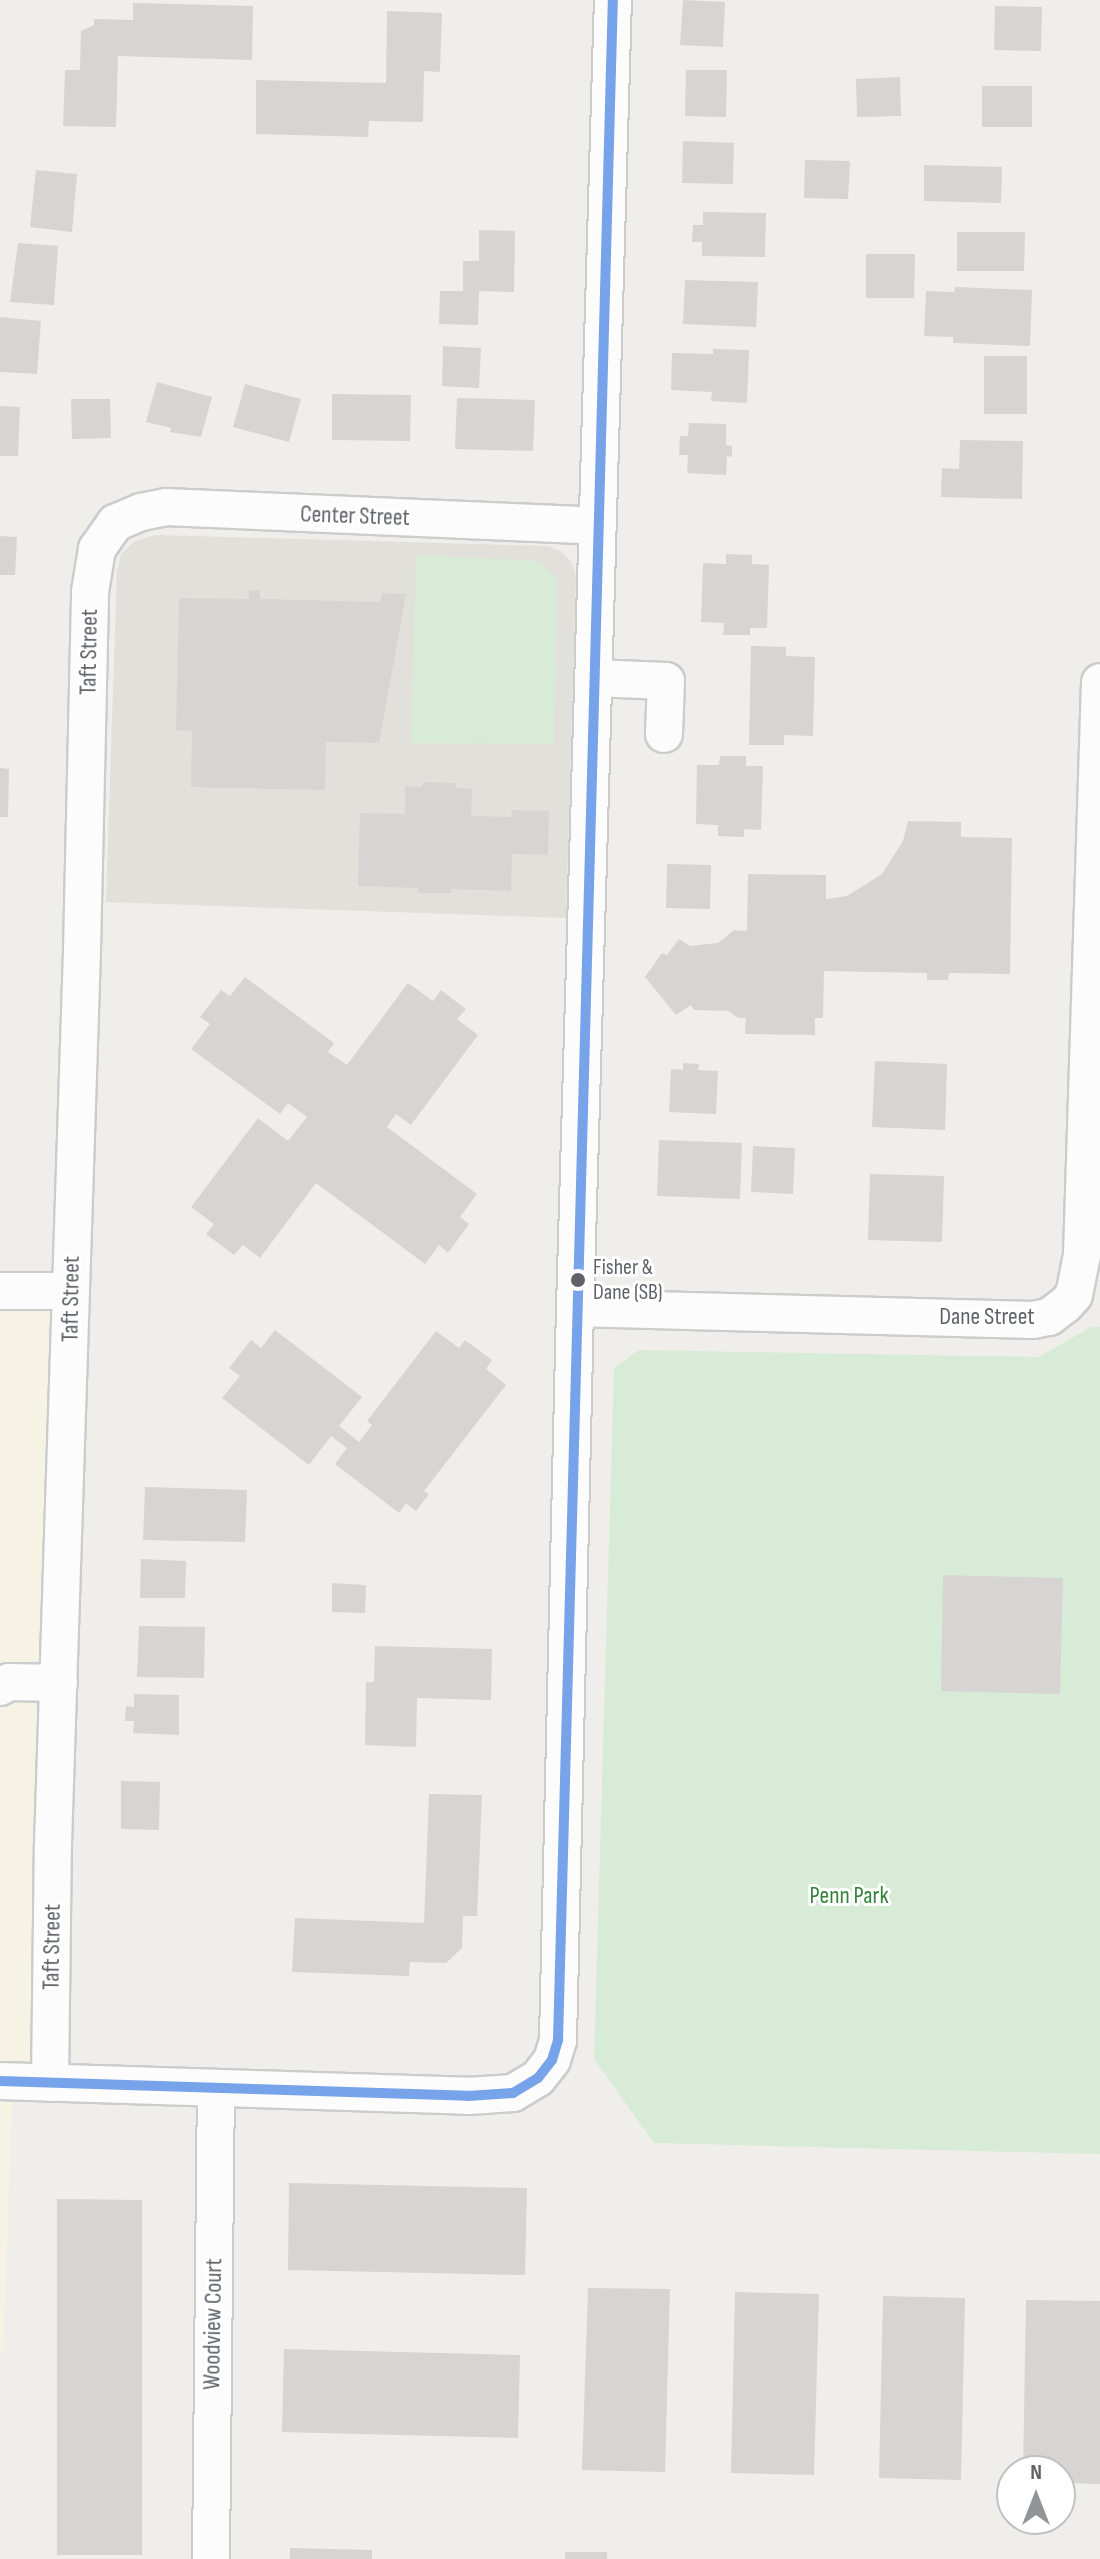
<!DOCTYPE html>
<style>
body{margin:0}
#map{position:relative;width:1100px;height:2559px;overflow:hidden;background:#efeeea;font-family:"Sofia Sans Condensed",sans-serif}
div>[style]{position:absolute}
[style*='--x']{left:calc(var(--x)*1px);top:calc(var(--y)*1px);width:calc(var(--w)*1px);rotate:calc(var(--a)*1deg)}
.commercial>*{inset:0;background:#f7f3e4}
.education>*{inset:0;background:#e2e0da}
.green>*{inset:0;background:#d8ebd6}
.building>*{inset:0;background:#d6d5d3}
.roads{filter:drop-shadow(2px 0 #cbcccc) drop-shadow(-2px 0 #cbcccc) drop-shadow(0 2px #cbcccc) drop-shadow(0 -2px #cbcccc)}
.minor>*{height:36px;margin:-18px;padding:0 18px;transform-origin:18px;border-radius:18px;background:#fdfcfc}
.bus-1>*{height:10px;margin:-5px;padding:0 5px;transform-origin:5px;border-radius:5px;background:#76a3e9}
.dots>*{width:22px;height:22px;translate:-50% -50%;box-sizing:border-box;border:4px solid #fff;border-radius:50%}
span{translate:-50% -50%;white-space:nowrap;text-align:center;line-height:1.15;-webkit-text-stroke:6px #fff;paint-order:stroke}
.bus-label{font-size:22px;color:#5f6368}
.left{translate:0 -50%;text-align:left}
.street-label{font-size:24px;color:#5f6368}
.park-label{font-size:24px;color:#348238}
.north{position:absolute;left:996px;top:2455px;width:80px;height:80px;box-sizing:border-box;background:#fff;border:2px solid #bfc1c3;border-radius:50%;rotate:0deg;font-size:22px;font-weight:700;line-height:32px;text-align:center;color:#5f6368}
.north::after{content:'';display:block;margin:auto;width:28px;height:36px;background:#919496;clip-path:polygon(50% 0,100% 100%,50% 72%,0 100%)}
</style>
<div id="map">
<div class="commercial">
<div style="clip-path:polygon(0 1291px,71px 1291px,50px 2083px,13px 2082px,3px 2350px,0 2350px)"></div>
</div>
<div class="education">
<div style="clip-path:polygon(155px 535px,548px 546px,562px 552px,572px 563px,576px 577px,566px 918px,106px 902px,117px 571px,121px 554px,135px 541px)"></div>
</div>
<div class="green">
<div style="clip-path:polygon(416px 555px,539px 561px,557px 580px,554px 744px,411px 743px)"></div>
<div style="clip-path:polygon(1091px 1327px,1100px 1327px,1100px 2154px,654px 2143px,594px 2059px,614px 1368px,639px 1350px,1039px 1357px)"></div>
</div>
<div class="building">
<div style="clip-path:polygon(683px 0,725px 2px,723px 47px,680px 45px)"></div>
<div style="clip-path:polygon(133px 3px,253px 6px,252px 60px,118px 56px,116px 127px,63px 126px,65px 70px,80px 70px,81px 31px,94px 25px,94px 19px,133px 20px)"></div>
<div style="clip-path:polygon(995px 6px,1042px 7px,1041px 51px,994px 50px)"></div>
<div style="clip-path:polygon(387px 11px,442px 13px,440px 72px,424px 71px,423px 122px,369px 121px,368px 137px,256px 134px,256px 80px,386px 83px)"></div>
<div style="clip-path:polygon(686px 70px,727px 70px,726px 117px,685px 116px)"></div>
<div style="clip-path:polygon(900px 77px,901px 116px,857px 117px,856px 79px)"></div>
<div style="clip-path:polygon(982px 86px,1032px 86px,1032px 127px,982px 127px)"></div>
<div style="clip-path:polygon(683px 141px,734px 143px,733px 184px,682px 183px)"></div>
<div style="clip-path:polygon(805px 160px,850px 161px,848px 199px,804px 198px)"></div>
<div style="clip-path:polygon(924px 165px,1002px 167px,1001px 203px,924px 201px)"></div>
<div style="clip-path:polygon(36px 170px,77px 174px,72px 232px,30px 227px)"></div>
<div style="clip-path:polygon(703px 212px,766px 213px,765px 257px,702px 256px,702px 242px,692px 242px,693px 225px,703px 225px)"></div>
<div style="clip-path:polygon(479px 230px,515px 231px,514px 292px,479px 291px,478px 325px,439px 324px,440px 291px,463px 291px,463px 261px,479px 261px)"></div>
<div style="clip-path:polygon(957px 232px,1025px 232px,1024px 271px,957px 271px)"></div>
<div style="clip-path:polygon(18px 243px,58px 246px,54px 305px,10px 302px)"></div>
<div style="clip-path:polygon(866px 254px,915px 254px,914px 298px,866px 298px)"></div>
<div style="clip-path:polygon(685px 280px,758px 282px,756px 327px,683px 324px)"></div>
<div style="clip-path:polygon(955px 287px,1032px 290px,1030px 346px,953px 343px,953px 337px,924px 336px,926px 291px,954px 292px)"></div>
<div style="clip-path:polygon(0 317px,41px 321px,37px 374px,0 372px)"></div>
<div style="clip-path:polygon(443px 346px,481px 348px,479px 388px,442px 386px)"></div>
<div style="clip-path:polygon(713px 349px,749px 350px,747px 403px,711px 401px,712px 392px,671px 390px,672px 353px,713px 354px)"></div>
<div style="clip-path:polygon(984px 356px,1027px 356px,1027px 414px,984px 414px)"></div>
<div style="clip-path:polygon(157px 382px,212px 397px,201px 437px,170px 432px,171px 428px,146px 422px)"></div>
<div style="clip-path:polygon(245px 384px,301px 399px,289px 442px,233px 427px)"></div>
<div style="clip-path:polygon(332px 394px,411px 395px,410px 441px,332px 440px)"></div>
<div style="clip-path:polygon(457px 398px,535px 400px,533px 451px,455px 449px)"></div>
<div style="clip-path:polygon(71px 399px,110px 399px,111px 438px,72px 439px)"></div>
<div style="clip-path:polygon(0 406px,20px 407px,18px 456px,0 456px)"></div>
<div style="clip-path:polygon(689px 423px,726px 424px,726px 445px,732px 446px,732px 457px,727px 456px,726px 475px,687px 473px,688px 455px,679px 455px,680px 436px,688px 436px)"></div>
<div style="clip-path:polygon(960px 440px,1023px 441px,1022px 499px,941px 497px,942px 468px,959px 469px)"></div>
<div style="clip-path:polygon(0 536px,17px 537px,15px 575px,0 575px)"></div>
<div style="clip-path:polygon(726px 554px,752px 555px,752px 564px,769px 565px,767px 628px,750px 628px,750px 635px,723px 635px,724px 623px,701px 622px,703px 563px,726px 564px)"></div>
<div style="clip-path:polygon(249px 590px,260px 591px,260px 599px,381px 602px,382px 593px,406px 594px,379px 743px,326px 742px,325px 790px,191px 787px,192px 731px,176px 730px,179px 598px,249px 599px)"></div>
<div style="clip-path:polygon(751px 646px,786px 647px,786px 656px,815px 657px,813px 736px,784px 735px,784px 745px,749px 745px)"></div>
<div style="clip-path:polygon(720px 756px,746px 756px,746px 766px,763px 766px,761px 830px,744px 829px,744px 837px,718px 836px,718px 825px,696px 824px,697px 765px,719px 765px)"></div>
<div style="clip-path:polygon(0 768px,9px 769px,8px 817px,0 817px)"></div>
<div style="clip-path:polygon(423px 782px,456px 783px,456px 788px,472px 789px,471px 816px,511px 817px,512px 810px,549px 811px,548px 855px,512px 854px,511px 891px,451px 889px,451px 893px,418px 893px,418px 888px,358px 886px,360px 813px,405px 814px,405px 786px,422px 787px)"></div>
<div style="clip-path:polygon(908px 821px,961px 822px,961px 837px,1012px 838px,1010px 974px,949px 973px,948px 980px,927px 980px,927px 973px,824px 971px,823px 1018px,815px 1018px,815px 1035px,745px 1034px,746px 1018px,738px 1018px,729px 1011px,694px 1010px,691px 1005px,676px 1015px,645px 977px,662px 953px,667px 955px,679px 939px,690px 946px,718px 943px,734px 930px,747px 931px,748px 874px,826px 875px,826px 899px,847px 896px,882px 874px,903px 841px)"></div>
<div style="clip-path:polygon(667px 864px,711px 865px,710px 909px,666px 908px)"></div>
<div style="clip-path:polygon(245px 977px,334px 1043px,328px 1052px,347px 1065px,408px 983px,433px 1001px,441px 990px,466px 1009px,457px 1019px,478px 1035px,411px 1125px,396px 1114px,387px 1127px,477px 1194px,460px 1217px,469px 1224px,448px 1253px,439px 1245px,425px 1264px,316px 1183px,260px 1258px,243px 1245px,234px 1255px,206px 1234px,214px 1224px,191px 1207px,258px 1118px,288px 1141px,307px 1117px,288px 1103px,280px 1114px,191px 1049px,210px 1024px,200px 1017px,221px 990px,230px 996px)"></div>
<div style="clip-path:polygon(875px 1061px,947px 1064px,945px 1130px,872px 1127px)"></div>
<div style="clip-path:polygon(683px 1063px,699px 1064px,698px 1070px,718px 1071px,716px 1114px,669px 1112px,671px 1069px,683px 1070px)"></div>
<div style="clip-path:polygon(659px 1140px,742px 1143px,740px 1199px,657px 1196px)"></div>
<div style="clip-path:polygon(753px 1146px,795px 1148px,793px 1194px,751px 1192px)"></div>
<div style="clip-path:polygon(870px 1174px,944px 1176px,942px 1242px,868px 1240px)"></div>
<div style="clip-path:polygon(275px 1330px,362px 1397px,339px 1426px,359px 1442px,372px 1425px,367px 1421px,436px 1331px,459px 1348px,465px 1340px,492px 1360px,486px 1369px,506px 1385px,424px 1491px,429px 1494px,416px 1511px,406px 1503px,399px 1513px,335px 1464px,347px 1448px,331px 1436px,309px 1465px,222px 1398px,240px 1376px,229px 1368px,251px 1340px,261px 1348px)"></div>
<div style="clip-path:polygon(145px 1487px,247px 1490px,245px 1542px,143px 1540px)"></div>
<div style="clip-path:polygon(141px 1559px,186px 1561px,185px 1598px,140px 1598px)"></div>
<div style="clip-path:polygon(943px 1575px,1063px 1578px,1060px 1694px,941px 1691px)"></div>
<div style="clip-path:polygon(332px 1583px,366px 1585px,365px 1613px,332px 1612px)"></div>
<div style="clip-path:polygon(139px 1626px,205px 1627px,204px 1678px,137px 1677px)"></div>
<div style="clip-path:polygon(375px 1646px,492px 1649px,491px 1700px,417px 1698px,416px 1747px,365px 1745px,366px 1682px,374px 1682px)"></div>
<div style="clip-path:polygon(134px 1694px,179px 1695px,179px 1735px,133px 1733px,134px 1721px,125px 1721px,126px 1706px,134px 1707px)"></div>
<div style="clip-path:polygon(121px 1781px,160px 1782px,159px 1830px,121px 1829px)"></div>
<div style="clip-path:polygon(429px 1794px,482px 1795px,477px 1916px,463px 1916px,462px 1948px,446px 1963px,410px 1962px,409px 1976px,292px 1972px,295px 1918px,424px 1923px)"></div>
<div style="clip-path:polygon(289px 2183px,527px 2188px,525px 2275px,288px 2270px)"></div>
<div style="clip-path:polygon(57px 2199px,142px 2200px,142px 2555px,57px 2555px)"></div>
<div style="clip-path:polygon(588px 2288px,670px 2289px,665px 2472px,582px 2470px)"></div>
<div style="clip-path:polygon(735px 2292px,819px 2294px,814px 2475px,731px 2473px)"></div>
<div style="clip-path:polygon(883px 2296px,965px 2298px,961px 2480px,879px 2478px)"></div>
<div style="clip-path:polygon(1026px 2300px,1100px 2301px,1100px 2484px,1060px 2483px,1060px 2471px,1023px 2471px)"></div>
<div style="clip-path:polygon(284px 2349px,520px 2355px,518px 2438px,282px 2432px)"></div>
<div style="clip-path:polygon(290px 2548px,372px 2550px,372px 2559px,290px 2559px)"></div>
<div style="clip-path:polygon(565px 2552px,607px 2552px,607px 2559px,565px 2559px)"></div>
</div>
<div class="roads">
<div class="minor">
<div style="--x:594;--y:678;--w:72;--a:2.4"></div>
<div style="--x:666;--y:681;--w:53;--a:92.2"></div>
<div style="--x:0;--y:1291;--w:71;--a:0"></div>
<div style="--x:575;--y:1308;--w:458;--a:1.5"></div>
<div style="--x:1033;--y:1320;--w:16;--a:-11"></div>
<div style="--x:1049;--y:1317;--w:20;--a:-37"></div>
<div style="--x:1065;--y:1305;--w:13;--a:-48"></div>
<div style="--x:1074;--y:1295;--w:41;--a:-78.7"></div>
<div style="--x:1082;--y:1255;--w:573;--a:-88.2"></div>
<div style="--x:0;--y:1687;--w:10;--a:-29"></div>
<div style="--x:9;--y:1682;--w:50;--a:1.1"></div>
<div style="--x:0;--y:2081;--w:468;--a:1.8"></div>
<div style="--x:468;--y:2096;--w:45;--a:-3.8"></div>
<div style="--x:513;--y:2093;--w:29;--a:-31"></div>
<div style="--x:538;--y:2078;--w:23;--a:-52"></div>
<div style="--x:552;--y:2060;--w:21;--a:-73"></div>
<div style="--x:558;--y:2040;--w:732;--a:-88.67"></div>
<div style="--x:575;--y:1308;--w:1309;--a:-88.34"></div>
<div style="--x:50;--y:2083;--w:239;--a:-89.3"></div>
<div style="--x:53;--y:1844;--w:894;--a:-88.14"></div>
<div style="--x:82;--y:950;--w:358;--a:-88.7"></div>
<div style="--x:90;--y:592;--w:44;--a:-80.8"></div>
<div style="--x:97;--y:549;--w:32;--a:-55"></div>
<div style="--x:115;--y:523;--w:28;--a:-23"></div>
<div style="--x:141;--y:512;--w:26;--a:-11"></div>
<div style="--x:167;--y:507;--w:431;--a:2.5"></div>
<div style="--x:211;--y:2559;--w:471;--a:-89.4"></div>
</div>
</div>
<div class="bus-1">
<div style="--x:0;--y:2081;--w:468;--a:1.8"></div>
<div style="--x:468;--y:2096;--w:45;--a:-3.8"></div>
<div style="--x:513;--y:2093;--w:29;--a:-31"></div>
<div style="--x:538;--y:2078;--w:23;--a:-52"></div>
<div style="--x:552;--y:2060;--w:21;--a:-73"></div>
<div style="--x:558;--y:2040;--w:2041;--a:-88.46"></div>
</div>
<div class="dots">
<div style="left:578px;top:1280px;background:#5f6368"></div>
</div>
<div class="bus-label">
<span class="left" style="left:593px;top:1280px">Fisher &amp;<br>Dane (SB)</span>
</div>
<div class="street-label">
<span style="left:355px;top:516px;rotate:2deg">Center Street</span>
<span style="left:89px;top:652px;rotate:-89deg">Taft Street</span>
<span style="left:71px;top:1299px;rotate:-89deg">Taft Street</span>
<span style="left:987px;top:1317px">Dane Street</span>
<span style="left:52px;top:1947px;rotate:-89deg">Taft Street</span>
<span style="left:213px;top:2324px;rotate:-89deg">Woodview Court</span>
</div>
<div class="park-label">
<span style="left:849px;top:1896px">Penn Park</span>
</div>
<div class="north">N</div>
</div>
